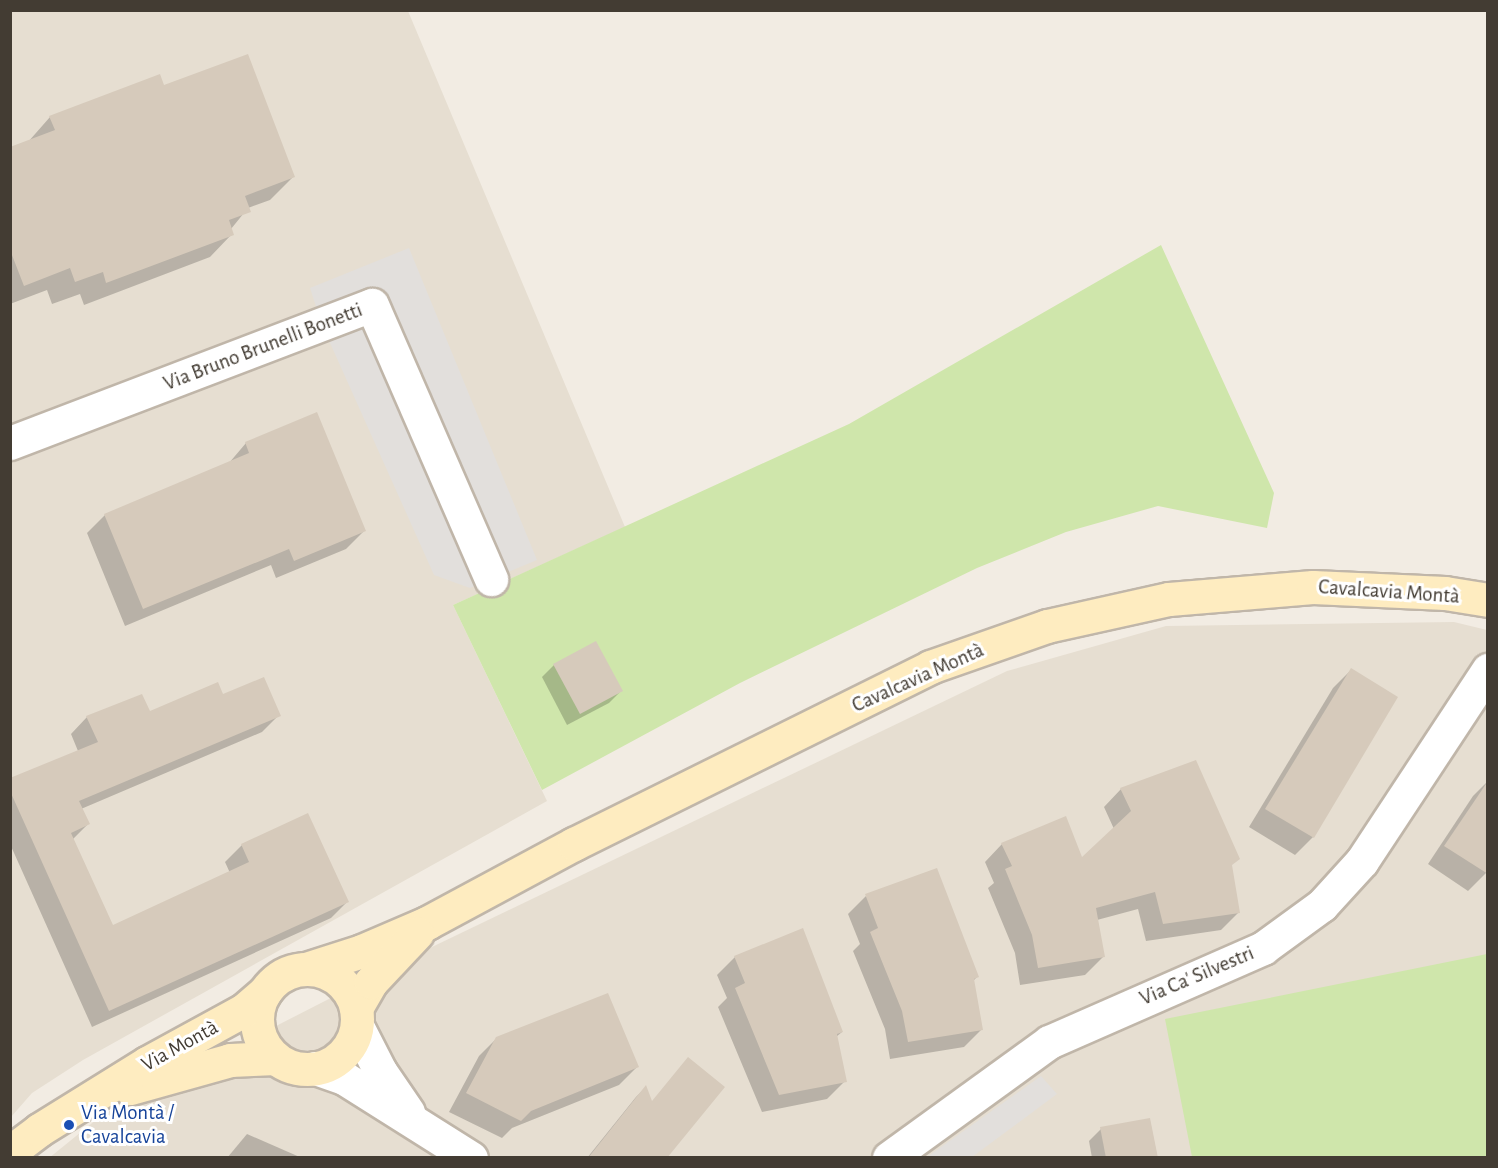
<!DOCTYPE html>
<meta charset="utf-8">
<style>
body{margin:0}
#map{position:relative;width:1498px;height:1168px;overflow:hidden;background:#f2ece3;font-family:"Alegreya Sans",sans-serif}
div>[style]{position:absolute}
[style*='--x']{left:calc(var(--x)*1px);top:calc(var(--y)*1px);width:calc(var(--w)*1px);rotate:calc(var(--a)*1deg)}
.residential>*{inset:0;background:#e6ded1}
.green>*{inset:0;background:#cfe6ab}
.parking>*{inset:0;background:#e2dfdc}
.shadow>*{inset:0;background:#0003}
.building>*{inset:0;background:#d6cabb}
.roads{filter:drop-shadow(2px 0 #c0b6a9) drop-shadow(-2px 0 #c0b6a9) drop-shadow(0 2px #c0b6a9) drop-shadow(0 -2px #c0b6a9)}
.street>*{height:33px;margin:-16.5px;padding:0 16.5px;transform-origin:16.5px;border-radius:16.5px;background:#fff}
.secondary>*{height:33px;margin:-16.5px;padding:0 16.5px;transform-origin:16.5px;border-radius:16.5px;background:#feecc0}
.secondary>.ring{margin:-16.5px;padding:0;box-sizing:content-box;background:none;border:33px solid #feecc0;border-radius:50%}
.dots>*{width:16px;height:16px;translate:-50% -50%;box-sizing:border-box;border:3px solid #fff;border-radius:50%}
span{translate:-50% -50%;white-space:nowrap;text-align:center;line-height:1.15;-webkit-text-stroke:6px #fff;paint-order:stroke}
.street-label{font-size:21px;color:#433c33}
.transit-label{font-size:21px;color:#164399}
.left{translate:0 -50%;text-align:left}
.frame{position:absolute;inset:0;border:12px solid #433c33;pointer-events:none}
</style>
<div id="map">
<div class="residential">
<div style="clip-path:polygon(11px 11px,408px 11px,625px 527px,453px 605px,547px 801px,83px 1060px,32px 1093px,11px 1117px)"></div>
<div style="clip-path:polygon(1454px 622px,1487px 630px,1487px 1157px,49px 1158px,102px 1115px,409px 958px,1007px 671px,1166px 626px)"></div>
</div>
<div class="green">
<div style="clip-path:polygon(1161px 245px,1274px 493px,1267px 528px,1158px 506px,1066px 532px,977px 568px,740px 683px,542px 790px,453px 605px,849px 424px)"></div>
<div style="clip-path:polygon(1487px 954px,1487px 1157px,1192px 1157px,1165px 1019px)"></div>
</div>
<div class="parking">
<div style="clip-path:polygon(409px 248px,537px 560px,470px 588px,434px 575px,322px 325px,310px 288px)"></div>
<div style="clip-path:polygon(1041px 1076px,1057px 1094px,972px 1157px,927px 1157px)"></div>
</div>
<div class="shadow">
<div style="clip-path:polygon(164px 87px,293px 177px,270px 200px,248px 208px,231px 229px,232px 234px,210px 257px,84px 305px,80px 294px,52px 304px,47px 290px,10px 304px,10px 149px,28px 142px,50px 117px)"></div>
<div style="clip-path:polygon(246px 443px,364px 531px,346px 549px,276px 578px,271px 565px,125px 626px,87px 533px,105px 515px,229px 463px)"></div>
<div style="clip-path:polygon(554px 665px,621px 691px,609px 703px,567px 725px,542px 677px)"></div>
<div style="clip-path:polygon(1351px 670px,1313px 837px,1295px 855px,1249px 827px,1333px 688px)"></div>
<div style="clip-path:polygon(222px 696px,279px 715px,262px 732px,81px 809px,88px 824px,73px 839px,112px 927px,230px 873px,225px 862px,242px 845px,347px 902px,331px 918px,92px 1027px,10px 844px,10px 780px,78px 751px,71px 734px,87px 717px,149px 713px)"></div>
<div style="clip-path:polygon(1488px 781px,1488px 871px,1468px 891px,1428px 864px,1473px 796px)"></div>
<div style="clip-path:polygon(1121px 789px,1231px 866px,1239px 912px,1221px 930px,1146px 941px,1138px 909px,1097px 920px,1103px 957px,1085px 975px,1020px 985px,1015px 953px,988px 888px,994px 883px,985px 862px,1002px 844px,1081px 860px,1114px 829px,1104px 807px)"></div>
<div style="clip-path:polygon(866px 896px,977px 977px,973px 981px,982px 1029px,964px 1047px,890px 1059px,885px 1029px,853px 951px,860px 944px,848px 914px)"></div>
<div style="clip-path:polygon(735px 957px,842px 1032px,836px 1037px,845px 1081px,827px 1099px,762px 1112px,718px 1007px,727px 998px,717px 975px)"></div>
<div style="clip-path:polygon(497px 1038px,637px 1067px,619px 1085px,512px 1128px,502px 1138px,449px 1112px,479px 1056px)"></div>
<div style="clip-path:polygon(645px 1088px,666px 1158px,587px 1158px,636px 1097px)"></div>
<div style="clip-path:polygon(1101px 1129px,1156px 1158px,1092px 1158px,1089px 1141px)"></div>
<div style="clip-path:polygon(247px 1134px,302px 1158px,227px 1158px)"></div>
</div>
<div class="building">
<div style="clip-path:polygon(248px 54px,295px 177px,245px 196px,251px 212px,229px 220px,234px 235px,106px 283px,103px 272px,75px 282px,70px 268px,24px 286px,10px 250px,10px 147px,55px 130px,49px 116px,160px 74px,164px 85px)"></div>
<div style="clip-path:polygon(317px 412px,366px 531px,294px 561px,289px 549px,143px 609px,104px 514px,249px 453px,245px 442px)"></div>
<div style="clip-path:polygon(596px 641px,623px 691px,580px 714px,553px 664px)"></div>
<div style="clip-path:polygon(1351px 668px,1398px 697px,1314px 838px,1265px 809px)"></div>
<div style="clip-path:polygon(264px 677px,281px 716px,79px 801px,90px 824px,71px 833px,113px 925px,249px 862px,241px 844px,308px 813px,349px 902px,109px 1011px,10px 791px,10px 778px,98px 742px,86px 716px,142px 694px,150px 711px,218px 682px,223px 694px)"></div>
<div style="clip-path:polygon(1196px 760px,1240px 859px,1232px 865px,1240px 913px,1163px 924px,1155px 892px,1096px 908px,1105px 957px,1038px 968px,1032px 935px,1005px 869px,1012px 866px,1001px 843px,1066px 816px,1082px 857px,1131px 811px,1120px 788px)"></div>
<div style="clip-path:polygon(1488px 781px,1488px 874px,1444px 846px)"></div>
<div style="clip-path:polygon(937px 868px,979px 977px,974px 979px,983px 1030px,908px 1042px,902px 1011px,870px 932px,878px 928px,865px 894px)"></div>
<div style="clip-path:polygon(803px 928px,843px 1032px,837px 1034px,847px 1082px,779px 1095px,735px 988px,745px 983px,734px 956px)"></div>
<div style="clip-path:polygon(608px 993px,639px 1067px,531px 1111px,521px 1121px,466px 1093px,496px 1037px)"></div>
<div style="clip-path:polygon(688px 1057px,725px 1087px,667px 1158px,588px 1158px,646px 1085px,652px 1101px)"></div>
<div style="clip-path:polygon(1150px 1118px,1158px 1158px,1106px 1158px,1100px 1127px)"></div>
</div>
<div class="roads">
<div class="street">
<div style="--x:10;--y:443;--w:387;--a:-20.9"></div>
<div style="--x:372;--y:305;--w:299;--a:66.5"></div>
<div style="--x:357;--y:1026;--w:51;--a:62.9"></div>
<div style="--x:380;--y:1071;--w:50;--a:55.7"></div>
<div style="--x:315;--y:1068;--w:31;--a:19"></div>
<div style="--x:344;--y:1078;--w:150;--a:32.2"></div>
<div style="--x:889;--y:1158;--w:198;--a:-35.9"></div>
<div style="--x:1049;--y:1042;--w:234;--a:-23.7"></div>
<div style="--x:1263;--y:948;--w:73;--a:-36.1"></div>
<div style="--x:1322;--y:905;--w:59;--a:-47.7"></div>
<div style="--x:1362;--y:861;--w:229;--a:-56.6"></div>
</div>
<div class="secondary">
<div style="--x:306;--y:969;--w:59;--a:-17.8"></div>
<div style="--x:362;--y:951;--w:71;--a:-23.3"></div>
<div style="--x:427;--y:923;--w:167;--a:-28.3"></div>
<div style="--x:574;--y:844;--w:398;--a:-26.4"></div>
<div style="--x:930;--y:667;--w:124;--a:-19.3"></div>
<div style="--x:1047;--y:626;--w:125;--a:-12.5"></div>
<div style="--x:1169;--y:599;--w:144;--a:-4.8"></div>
<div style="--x:1313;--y:587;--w:132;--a:2.6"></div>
<div style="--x:1445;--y:593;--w:44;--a:9.2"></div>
<div class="ring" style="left:257px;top:969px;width:67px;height:67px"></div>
<div style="--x:356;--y:1008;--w:30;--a:-60"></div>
<div style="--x:371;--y:982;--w:67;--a:-46.8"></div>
<div style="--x:130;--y:1088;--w:104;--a:-15.6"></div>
<div style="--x:230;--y:1060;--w:45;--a:-2.5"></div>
<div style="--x:10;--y:1152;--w:36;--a:-37"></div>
<div style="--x:39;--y:1130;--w:127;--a:-31.8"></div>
<div style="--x:147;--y:1063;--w:111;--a:-28.7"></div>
<div style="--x:244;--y:1010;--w:28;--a:-41"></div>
</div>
</div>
<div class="dots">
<div style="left:69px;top:1125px;background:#1a4fb4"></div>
</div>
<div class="street-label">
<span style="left:263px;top:347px;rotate:-21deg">Via Bruno Brunelli Bonetti</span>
<span style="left:1389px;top:592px;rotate:4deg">Cavalcavia Montà</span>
<span style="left:918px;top:678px;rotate:-24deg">Cavalcavia Montà</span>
<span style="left:1197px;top:976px;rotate:-23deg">Via Ca' Silvestri</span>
<span style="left:180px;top:1046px;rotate:-29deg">Via Montà</span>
</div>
<div class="transit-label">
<span class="left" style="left:81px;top:1125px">Via Montà /<br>Cavalcavia</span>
</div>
<div class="frame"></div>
</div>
